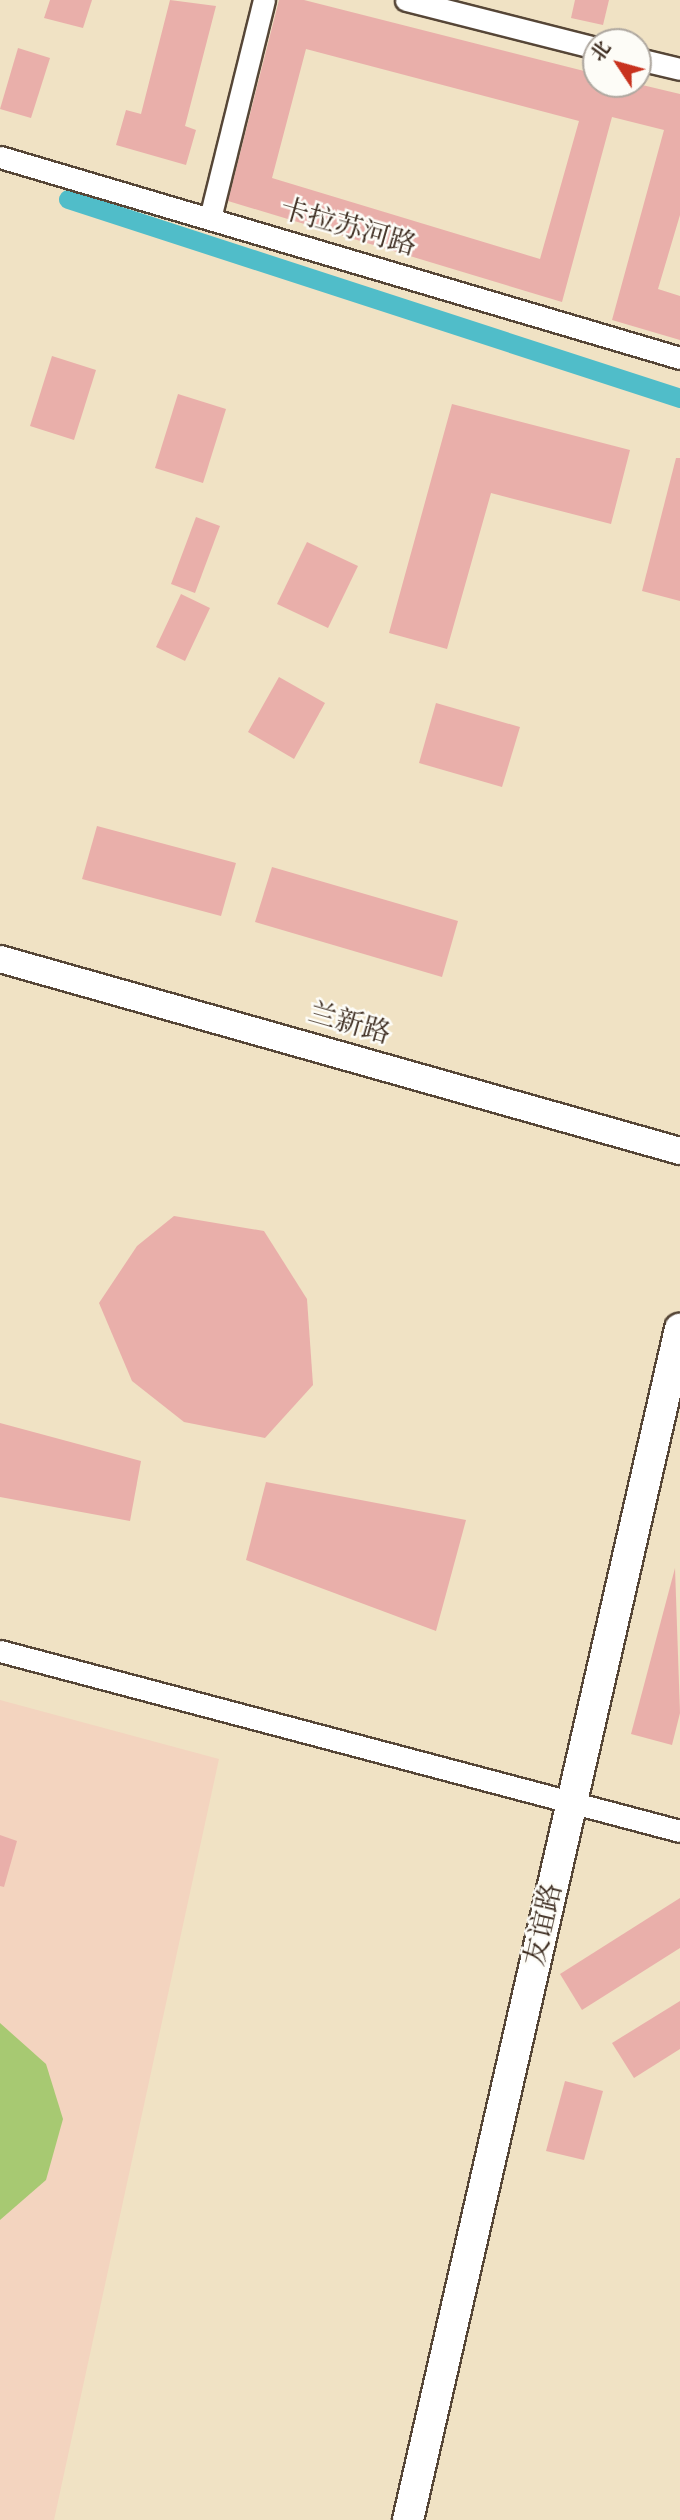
<!DOCTYPE html>
<meta charset="utf-8">
<style>
body{margin:0}
#map{position:relative;width:680px;height:2520px;overflow:hidden;background:#f0e2c4;font-family:"IM FELL English","Noto Serif SC",serif}
div>[style]{position:absolute}
[style*='--x']{left:calc(var(--x)*1px);top:calc(var(--y)*1px);width:calc(var(--w)*1px);rotate:calc(var(--a)*1deg)}
.built>*{inset:0;background:#f3d4bf}
.green>*{inset:0;background:#a7c972}
.canal>*{height:19px;margin:-9.5px;padding:0 9.5px;transform-origin:9.5px;border-radius:9.5px;background:#50bdc9}
.building>*{inset:0;background:#e9afaa}
.roads{filter:drop-shadow(2px 0 #564637) drop-shadow(-2px 0 #564637) drop-shadow(0 2px #564637) drop-shadow(0 -2px #564637)}
.minor>*{height:21px;margin:-10.5px;padding:0 10.5px;transform-origin:10.5px;border-radius:10.5px;background:#fff}
.tertiary>*{height:26px;margin:-13px;padding:0 13px;transform-origin:13px;border-radius:13px;background:#fff}
.secondary>*{height:30px;margin:-15px;padding:0 15px;transform-origin:15px;border-radius:15px;background:#fff}
span{translate:-50% -50%;white-space:nowrap;text-align:center;line-height:1.15;-webkit-text-stroke:5px #fdfcf7;paint-order:stroke}
.street-label{font-size:28px;color:#3b2a1e}
.north{position:absolute;left:582px;top:28px;width:70px;height:70px;box-sizing:border-box;background:#fdfcf7;border:2px solid #afa8a0;border-radius:50%;rotate:306deg;font-size:19px;font-weight:700;line-height:28px;text-align:center;color:#3b2a1e}
.north::after{content:'';display:block;margin:auto;width:24px;height:32px;background:#c8321e;clip-path:polygon(50% 0,100% 100%,50% 72%,0 100%)}
</style>
<div id="map">
<div class="built">
<div style="clip-path:polygon(0 1700px,219px 1759px,54px 2520px,0 2520px)"></div>
</div>
<div class="green">
<div style="clip-path:polygon(0 2023px,46px 2064px,63px 2119px,46px 2180px,0 2220px)"></div>
</div>
<div class="canal">
<div style="--x:68;--y:199;--w:644;--a:18.01"></div>
</div>
<div class="building">
<div style="clip-path:polygon(50px 0,92px 0,83px 28px,44px 18px)"></div>
<div style="clip-path:polygon(170px 0,216px 6px,185px 126px,196px 130px,186px 165px,116px 145px,126px 110px,141px 114px)"></div>
<div style="clip-path:polygon(evenodd,279px 0,304px 0,596px 74px,596px 84px,638px 84px,680px 94px,680px 215px,658px 289px,680px 296px,680px 340px,612px 320px,664px 130px,612px 117px,562px 302px,228px 201px,279px 0,306px 49px,579px 121px,540px 259px,272px 178px,306px 49px)"></div>
<div style="clip-path:polygon(575px 0,609px 0,603px 25px,571px 18px)"></div>
<div style="clip-path:polygon(18px 48px,50px 58px,31px 118px,0 109px)"></div>
<div style="clip-path:polygon(52px 356px,96px 370px,74px 440px,30px 426px)"></div>
<div style="clip-path:polygon(178px 394px,226px 409px,203px 483px,155px 468px)"></div>
<div style="clip-path:polygon(452px 404px,630px 450px,611px 524px,491px 493px,447px 649px,389px 633px)"></div>
<div style="clip-path:polygon(676px 458px,680px 458px,680px 601px,642px 591px)"></div>
<div style="clip-path:polygon(196px 517px,220px 526px,195px 593px,171px 584px)"></div>
<div style="clip-path:polygon(307px 542px,358px 566px,328px 628px,277px 604px)"></div>
<div style="clip-path:polygon(181px 594px,210px 608px,185px 661px,156px 647px)"></div>
<div style="clip-path:polygon(279px 677px,325px 703px,294px 759px,248px 732px)"></div>
<div style="clip-path:polygon(436px 703px,520px 727px,502px 787px,419px 763px)"></div>
<div style="clip-path:polygon(97px 826px,236px 863px,221px 916px,82px 879px)"></div>
<div style="clip-path:polygon(272px 867px,458px 921px,442px 977px,255px 922px)"></div>
<div style="clip-path:polygon(174px 1216px,264px 1231px,307px 1299px,313px 1385px,265px 1438px,184px 1422px,132px 1381px,99px 1303px,137px 1246px)"></div>
<div style="clip-path:polygon(0 1423px,141px 1461px,130px 1521px,0 1497px)"></div>
<div style="clip-path:polygon(266px 1482px,466px 1520px,436px 1631px,246px 1560px)"></div>
<div style="clip-path:polygon(675px 1568px,680px 1713px,672px 1745px,631px 1734px)"></div>
<div style="clip-path:polygon(0 1835px,17px 1841px,4px 1887px,0 1886px)"></div>
<div style="clip-path:polygon(680px 1898px,680px 1948px,582px 2010px,560px 1974px)"></div>
<div style="clip-path:polygon(680px 2001px,680px 2049px,634px 2078px,612px 2043px)"></div>
<div style="clip-path:polygon(565px 2081px,603px 2091px,584px 2160px,546px 2151px)"></div>
</div>
<div class="roads">
<div class="minor">
<div style="--x:406;--y:0;--w:196;--a:14.2"></div>
<div style="--x:638;--y:59;--w:43;--a:13.4"></div>
<div style="--x:0;--y:157;--w:709;--a:16.47"></div>
<div style="--x:210;--y:218;--w:225;--a:-76.1"></div>
<div style="--x:0;--y:1651;--w:703;--a:14.83"></div>
</div>
<div class="tertiary">
<div style="--x:0;--y:959;--w:707;--a:15.77"></div>
</div>
<div class="secondary">
<div style="--x:408;--y:2520;--w:1222;--a:-77.14"></div>
</div>
</div>
<div class="street-label">
<span style="left:348px;top:229px;rotate:16deg">卡拉苏河路</span>
<span style="left:349px;top:1025px;rotate:16deg">兰新路</span>
<span style="left:545px;top:1925px;rotate:-77deg">友谊路</span>
</div>
<div class="north">北</div>
</div>
